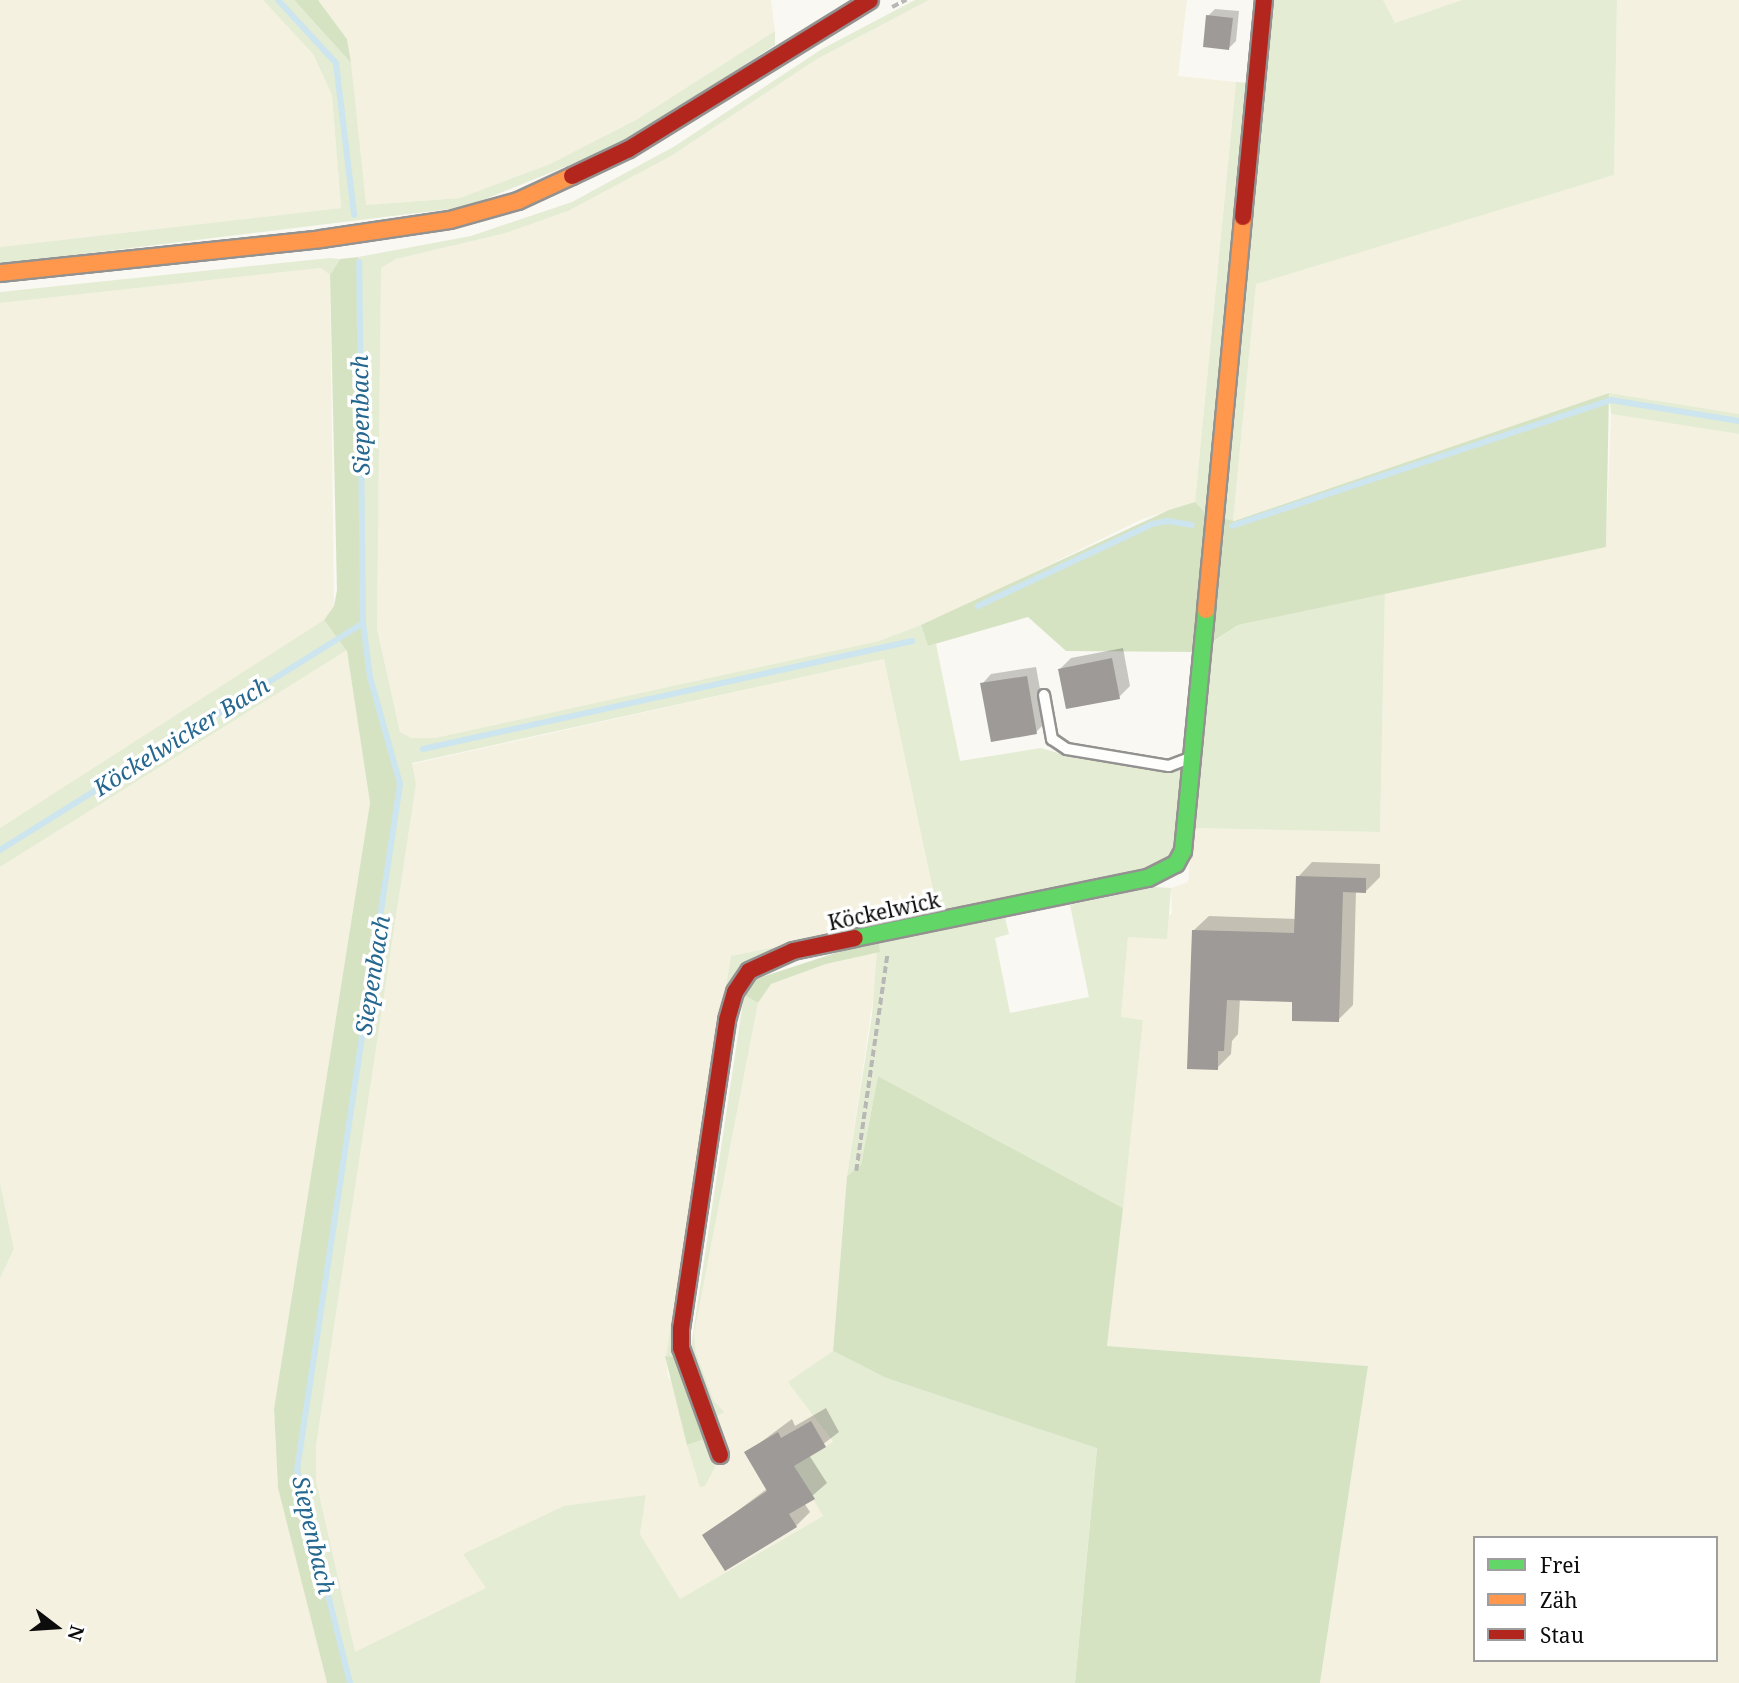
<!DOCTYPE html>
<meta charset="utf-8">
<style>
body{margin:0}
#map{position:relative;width:1739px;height:1683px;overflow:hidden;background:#faf8f2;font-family:"Noto Serif",serif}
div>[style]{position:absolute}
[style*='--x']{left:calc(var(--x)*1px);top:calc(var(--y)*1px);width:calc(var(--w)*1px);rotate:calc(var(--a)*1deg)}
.farmland>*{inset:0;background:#f4f1e0}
.green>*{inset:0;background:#e4ecd4}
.forest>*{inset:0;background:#d6e3c3}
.shadow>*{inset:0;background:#0003}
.stream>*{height:6px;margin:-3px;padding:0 3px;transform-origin:3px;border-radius:3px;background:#cce5ef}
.building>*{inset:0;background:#9d9a97}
.path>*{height:3.5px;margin-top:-1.75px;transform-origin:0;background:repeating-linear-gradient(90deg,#b7b7b6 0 7px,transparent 0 10.5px)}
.roads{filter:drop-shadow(2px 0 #939290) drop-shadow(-2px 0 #939290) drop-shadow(0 2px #939290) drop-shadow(0 -2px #939290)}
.lane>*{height:10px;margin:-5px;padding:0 5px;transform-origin:5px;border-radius:5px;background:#fefefd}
.fast>*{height:16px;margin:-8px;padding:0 8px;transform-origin:8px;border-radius:8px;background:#63d668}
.slow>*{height:16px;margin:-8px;padding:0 8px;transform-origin:8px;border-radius:8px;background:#ff974d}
.jam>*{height:16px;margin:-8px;padding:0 8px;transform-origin:8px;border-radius:8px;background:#b3261e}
span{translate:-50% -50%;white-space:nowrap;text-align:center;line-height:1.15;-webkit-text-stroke:7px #fff;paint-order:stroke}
.street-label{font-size:21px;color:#0c0c0c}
.water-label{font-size:23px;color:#25678f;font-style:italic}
.legend{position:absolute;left:1473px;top:1536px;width:245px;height:126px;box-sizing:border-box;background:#fff;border:2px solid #9e9e9e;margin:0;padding:9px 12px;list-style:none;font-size:21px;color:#0c0c0c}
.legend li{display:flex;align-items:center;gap:14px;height:35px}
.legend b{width:35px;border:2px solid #9e9e9e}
.north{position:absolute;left:21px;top:1592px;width:70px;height:70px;-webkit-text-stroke:5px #fff;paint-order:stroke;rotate:107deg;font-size:19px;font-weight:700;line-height:28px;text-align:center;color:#0c0c0c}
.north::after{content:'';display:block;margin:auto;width:24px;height:32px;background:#0c0c0c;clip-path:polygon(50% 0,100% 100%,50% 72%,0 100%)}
</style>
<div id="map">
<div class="farmland">
<div style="clip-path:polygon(0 0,263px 0,313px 54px,332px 95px,341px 208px,0 247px)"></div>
<div style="clip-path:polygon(318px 0,771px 0,775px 31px,636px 120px,550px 164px,460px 198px,365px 205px,347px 39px)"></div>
<div style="clip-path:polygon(929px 0,1187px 0,1178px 76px,1236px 82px,1195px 502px,1140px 520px,952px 613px,879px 641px,435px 738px,412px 738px,400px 732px,377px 629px,381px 268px,396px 259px,506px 233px,568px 211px,671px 156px,817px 59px)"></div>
<div style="clip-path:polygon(1383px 0,1462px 0,1395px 23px)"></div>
<div style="clip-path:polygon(1617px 0,1739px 0,1739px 414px,1609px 393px,1233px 521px,1256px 283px,1614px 175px)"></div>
<div style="clip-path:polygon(321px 268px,330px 275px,334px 606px,324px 620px,262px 664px,0 828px,0 303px)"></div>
<div style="clip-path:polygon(evenodd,1611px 414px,1739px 434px,1739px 1683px,1320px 1683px,1368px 1366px,1107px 1346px,1143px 1020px,1121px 1017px,1128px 937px,1172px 914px,1171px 888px,1188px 882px,1192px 828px,1380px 832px,1385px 591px,1606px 547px,1611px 414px,1475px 1538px,1716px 1538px,1716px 1660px,1475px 1660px,1475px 1538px)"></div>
<div style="clip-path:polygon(347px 650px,370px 803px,274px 1409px,278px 1488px,327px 1683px,0 1683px,0 1278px,14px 1249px,0 1183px,0 867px)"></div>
<div style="clip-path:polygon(884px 659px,938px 914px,731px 956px,666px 1356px,668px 1378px,714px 1401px,696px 1353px,694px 1334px,758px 1003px,771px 984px,826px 964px,880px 952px,847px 1176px,833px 1351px,789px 1382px,833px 1443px,795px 1466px,823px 1516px,680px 1599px,640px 1534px,646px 1495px,615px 1500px,463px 1554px,487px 1588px,355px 1653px,316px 1481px,316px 1446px,416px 784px,412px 764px)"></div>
</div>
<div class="green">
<div style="clip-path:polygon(263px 0,294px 0,351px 63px,366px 205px,460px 198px,550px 164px,636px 120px,775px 31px,775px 45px,628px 141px,466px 207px,0 264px,0 247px,341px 208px,332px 95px,313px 54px)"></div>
<div style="clip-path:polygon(915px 0,929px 0,817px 59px,671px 156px,568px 211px,506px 233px,396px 259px,381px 268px,377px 629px,400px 732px,412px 738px,435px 738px,879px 641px,921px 625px,928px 646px,936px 644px,960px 761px,1041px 748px,1075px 758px,1187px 769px,1170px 863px,747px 970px,679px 1357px,666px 1356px,731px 956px,938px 914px,884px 659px,412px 763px,416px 784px,316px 1446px,316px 1481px,355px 1652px,486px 1588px,463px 1554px,564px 1506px,646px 1495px,640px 1534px,680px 1599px,823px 1516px,794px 1466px,833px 1442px,788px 1382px,833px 1351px,886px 1378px,1097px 1447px,1075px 1683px,350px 1683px,297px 1470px,400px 784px,370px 677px,363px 623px,358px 257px,471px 236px,572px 202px,675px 146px,822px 49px)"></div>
<div style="clip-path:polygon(1270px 0,1383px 0,1395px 23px,1462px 0,1617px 0,1614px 175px,1256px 284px,1233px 521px,1218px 520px)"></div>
<div style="clip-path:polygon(1236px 82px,1251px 83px,1208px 515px,1195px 502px)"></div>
<div style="clip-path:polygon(330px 258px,340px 259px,330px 275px,321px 268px,0 303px,0 292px)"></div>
<div style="clip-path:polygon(1609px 393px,1739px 414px,1739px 434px,1611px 414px)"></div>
<div style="clip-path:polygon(1385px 591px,1380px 832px,1192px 828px,1207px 646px,1238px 625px)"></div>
<div style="clip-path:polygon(324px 620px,347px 650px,0 867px,0 828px)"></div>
<div style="clip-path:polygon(1155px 887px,1171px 888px,1167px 939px,1128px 937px,1121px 1017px,1143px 1020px,1123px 1208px,878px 1076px,861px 1166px,847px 1176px,872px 1015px,878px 939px,1004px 914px,1009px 934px,995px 938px,1010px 1013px,1089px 997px,1070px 905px)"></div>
<div style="clip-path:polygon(744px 995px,758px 1003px,694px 1334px,696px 1353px,714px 1401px,724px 1412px,713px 1418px,690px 1354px)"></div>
<div style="clip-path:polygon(0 1183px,14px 1249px,0 1278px)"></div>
<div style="clip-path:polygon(707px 1438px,715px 1467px,705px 1486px,700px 1487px,687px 1445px)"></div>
</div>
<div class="forest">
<div style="clip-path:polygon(294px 0,318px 0,347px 39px,351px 63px)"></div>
<div style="clip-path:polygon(358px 257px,363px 623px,370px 677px,400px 784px,299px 1447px,303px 1506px,350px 1683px,327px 1683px,278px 1488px,274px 1409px,370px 803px,347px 651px,324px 620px,334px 606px,337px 590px,330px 275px,340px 259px)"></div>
<div style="clip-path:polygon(1609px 393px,1606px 547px,1238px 625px,1197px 652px,1066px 651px,1028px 617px,928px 646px,921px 625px,1169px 510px,1195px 502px,1208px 515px,1234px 521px)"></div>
<div style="clip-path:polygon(878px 939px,880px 952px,826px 964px,771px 984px,758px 1003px,744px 995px,753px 980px)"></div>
<div style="clip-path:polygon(878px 1076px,1123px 1208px,1107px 1346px,1368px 1366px,1320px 1683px,1075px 1683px,1097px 1448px,886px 1378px,833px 1351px,847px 1176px,861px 1165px)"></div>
<div style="clip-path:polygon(665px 1356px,679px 1357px,707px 1438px,687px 1445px)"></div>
</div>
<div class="shadow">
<div style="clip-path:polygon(1215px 9px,1239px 11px,1236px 41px,1229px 48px,1208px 16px)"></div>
<div style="clip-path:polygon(1123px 648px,1130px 686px,1119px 697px,1060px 669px,1071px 658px)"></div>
<div style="clip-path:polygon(1036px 667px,1046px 722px,1036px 732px,982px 684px,991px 674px)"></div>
<div style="clip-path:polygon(1312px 862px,1380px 864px,1380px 877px,1365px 892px,1356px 891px,1353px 1005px,1338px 1020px,1294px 1000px,1240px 998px,1238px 1034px,1232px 1041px,1231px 1054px,1217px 1068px,1194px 930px,1209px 916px,1297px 919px,1298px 877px)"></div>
<div style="clip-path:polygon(826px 1408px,839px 1432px,809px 1455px,827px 1483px,804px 1503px,810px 1512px,796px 1526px,704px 1536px,768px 1488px,746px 1453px,792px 1419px,795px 1426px)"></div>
</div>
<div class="stream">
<div style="--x:278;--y:0;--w:86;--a:47.4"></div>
<div style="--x:336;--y:63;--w:153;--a:83.2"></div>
<div style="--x:1232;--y:526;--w:399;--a:-18.4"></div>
<div style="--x:1611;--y:400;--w:130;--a:9.3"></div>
<div style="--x:978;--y:606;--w:192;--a:-25.2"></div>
<div style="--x:1152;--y:524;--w:15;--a:-11"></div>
<div style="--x:1167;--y:521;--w:25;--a:9"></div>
<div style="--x:423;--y:749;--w:501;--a:-12.45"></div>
<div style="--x:0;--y:850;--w:428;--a:-32"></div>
<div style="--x:350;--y:1683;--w:219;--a:-104"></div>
<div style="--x:297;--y:1470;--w:694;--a:-81.46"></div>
<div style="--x:400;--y:784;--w:111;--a:-105.7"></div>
<div style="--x:370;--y:677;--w:54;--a:-97.4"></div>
<div style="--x:363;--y:623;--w:361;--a:-90.6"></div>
</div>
<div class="building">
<div style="clip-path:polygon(1206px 15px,1233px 18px,1229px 50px,1203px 47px)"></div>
<div style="clip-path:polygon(1112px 658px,1120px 699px,1066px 709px,1058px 669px)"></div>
<div style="clip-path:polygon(1027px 676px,1037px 734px,991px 742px,980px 683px)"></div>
<div style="clip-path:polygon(1296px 876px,1366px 878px,1366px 893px,1343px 892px,1339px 1022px,1292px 1021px,1292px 1002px,1227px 1000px,1224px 1051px,1218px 1051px,1218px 1070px,1187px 1069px,1192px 930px,1294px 933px)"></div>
<div style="clip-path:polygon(811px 1421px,826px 1447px,794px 1466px,815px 1499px,789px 1514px,797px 1527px,725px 1571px,702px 1535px,767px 1491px,744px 1452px,778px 1432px,781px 1438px)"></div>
</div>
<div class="path">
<div style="--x:892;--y:7;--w:16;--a:-27"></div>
<div style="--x:856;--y:1171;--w:218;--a:-81.8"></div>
</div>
<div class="roads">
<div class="lane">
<div style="--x:1044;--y:695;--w:45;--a:79.7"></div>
<div style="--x:1052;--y:739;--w:18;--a:34"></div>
<div style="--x:1067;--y:749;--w:103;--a:9.5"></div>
<div style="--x:1169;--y:766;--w:19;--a:-21"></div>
</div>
<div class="fast">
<div style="--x:855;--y:938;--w:299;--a:-11.6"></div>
<div style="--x:1148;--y:878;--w:31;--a:-27"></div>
<div style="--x:1176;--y:864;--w:15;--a:-62"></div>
<div style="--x:1183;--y:851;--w:242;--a:-84.5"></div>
</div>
<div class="slow">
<div style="--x:0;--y:273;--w:323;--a:-6"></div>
<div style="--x:321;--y:239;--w:130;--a:-8.4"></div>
<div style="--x:450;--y:220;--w:71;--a:-15.6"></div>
<div style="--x:518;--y:201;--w:60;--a:-24.8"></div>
<div style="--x:1206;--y:610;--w:395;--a:-84.6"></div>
</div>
<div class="jam">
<div style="--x:572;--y:176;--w:63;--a:-25.3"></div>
<div style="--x:629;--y:149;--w:283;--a:-31.7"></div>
<div style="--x:1243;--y:217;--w:218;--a:-84.5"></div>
<div style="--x:720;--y:1455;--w:114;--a:-110"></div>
<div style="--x:681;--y:1348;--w:19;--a:-90"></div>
<div style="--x:681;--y:1329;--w:312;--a:-81.5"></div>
<div style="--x:727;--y:1020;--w:29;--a:-74"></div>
<div style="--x:735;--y:992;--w:25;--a:-56"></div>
<div style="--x:749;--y:971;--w:48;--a:-24.4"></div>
<div style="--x:793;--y:951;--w:63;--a:-11.8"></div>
</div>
</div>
<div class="street-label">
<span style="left:884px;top:911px;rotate:-12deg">Köckelwick</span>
</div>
<div class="water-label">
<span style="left:360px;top:415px;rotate:-91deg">Siepenbach</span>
<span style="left:181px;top:736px;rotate:-32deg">Köckelwicker Bach</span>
<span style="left:372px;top:975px;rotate:-81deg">Siepenbach</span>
<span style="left:314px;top:1535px;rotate:77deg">Siepenbach</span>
</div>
<ul class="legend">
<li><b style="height:9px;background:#63d668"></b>Frei</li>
<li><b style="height:9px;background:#ff974d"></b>Zäh</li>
<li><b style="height:9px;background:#b3261e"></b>Stau</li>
</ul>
<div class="north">N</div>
</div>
